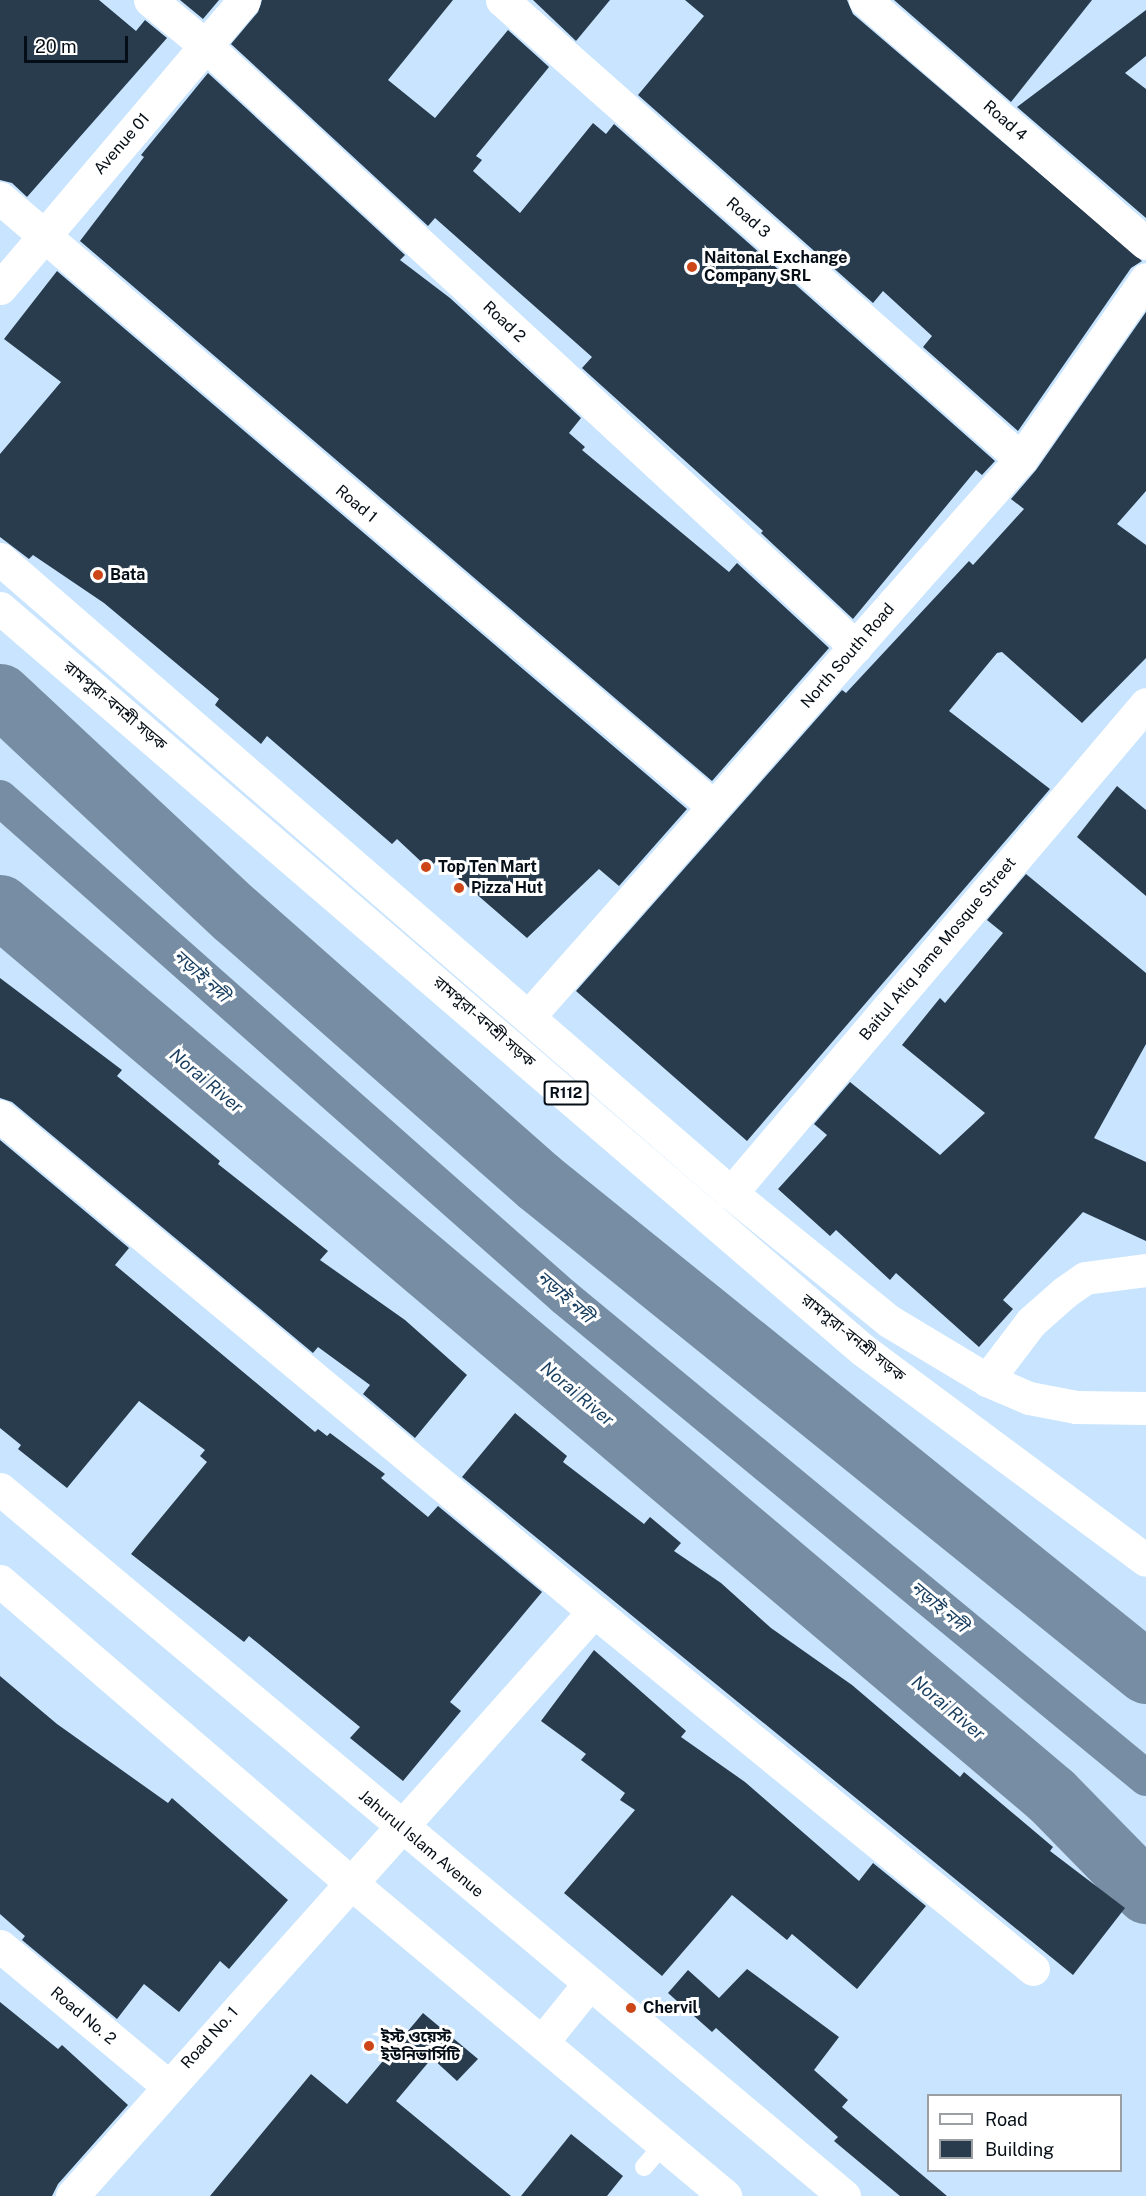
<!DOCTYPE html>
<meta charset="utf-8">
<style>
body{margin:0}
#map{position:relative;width:1146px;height:2196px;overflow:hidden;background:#c8e4fe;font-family:"Public Sans","Noto Sans Bengali",sans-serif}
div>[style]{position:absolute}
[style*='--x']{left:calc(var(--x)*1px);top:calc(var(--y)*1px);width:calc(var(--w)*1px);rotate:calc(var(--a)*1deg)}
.canal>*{height:36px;margin:-18px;padding:0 18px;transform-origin:18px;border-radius:18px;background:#778da3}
.river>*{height:63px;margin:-31.5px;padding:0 31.5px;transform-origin:31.5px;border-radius:31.5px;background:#778da3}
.building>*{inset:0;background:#283c4e}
.service>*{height:18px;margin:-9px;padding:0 9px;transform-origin:9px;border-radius:9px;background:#fff}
.minor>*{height:33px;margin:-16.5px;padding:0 16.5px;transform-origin:16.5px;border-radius:16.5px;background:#fff}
.tertiary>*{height:33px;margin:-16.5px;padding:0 16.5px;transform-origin:16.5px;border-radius:16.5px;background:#fff}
.primary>*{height:33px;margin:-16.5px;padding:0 16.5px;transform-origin:16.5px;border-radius:16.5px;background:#fff}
.dots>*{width:16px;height:16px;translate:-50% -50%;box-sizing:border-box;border:3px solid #fff;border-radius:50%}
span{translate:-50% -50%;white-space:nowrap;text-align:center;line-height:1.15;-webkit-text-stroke:6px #fff;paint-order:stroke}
.shield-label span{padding:2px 4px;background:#fff;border:2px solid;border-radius:4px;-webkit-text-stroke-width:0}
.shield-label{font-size:15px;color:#050e16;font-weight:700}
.street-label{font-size:16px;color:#050e16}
.poi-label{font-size:16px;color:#050e16;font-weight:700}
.left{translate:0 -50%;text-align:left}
.water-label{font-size:18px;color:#173d5e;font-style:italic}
.legend{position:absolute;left:927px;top:2094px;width:195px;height:78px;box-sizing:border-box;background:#fff;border:2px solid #9b9fa2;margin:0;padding:8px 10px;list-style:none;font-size:18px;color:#050e16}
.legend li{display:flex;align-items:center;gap:12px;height:30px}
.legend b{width:30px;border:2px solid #9b9fa2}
.scale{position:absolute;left:24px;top:36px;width:104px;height:27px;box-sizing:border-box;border:3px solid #050e16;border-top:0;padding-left:8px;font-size:18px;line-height:21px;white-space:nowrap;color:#050e16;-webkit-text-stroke:4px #fff;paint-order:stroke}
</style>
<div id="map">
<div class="canal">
<div style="--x:0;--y:798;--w:753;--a:41.5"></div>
<div style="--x:564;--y:1297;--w:755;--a:39.57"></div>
</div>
<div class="river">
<div style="--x:0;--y:695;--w:321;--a:43"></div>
<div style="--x:235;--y:914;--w:405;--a:41.4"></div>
<div style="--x:539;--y:1182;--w:780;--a:38.91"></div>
<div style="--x:0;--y:906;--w:1377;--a:40.23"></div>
<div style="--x:1051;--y:1795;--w:136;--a:45.6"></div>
</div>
<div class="building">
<div style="clip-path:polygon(0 0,99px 0,136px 31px,145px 20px,167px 38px,27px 197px,12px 183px,0 180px)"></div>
<div style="clip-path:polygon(180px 0,219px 0,203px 19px)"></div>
<div style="clip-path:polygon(262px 0,453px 0,388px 80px,435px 118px,508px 30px,549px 67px,476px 156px,482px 160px,473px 171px,520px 213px,593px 123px,606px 134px,614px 124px,995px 461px,982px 475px,976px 470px,853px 619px,761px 533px,763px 531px,582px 368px,592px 357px,435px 218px,428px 226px,231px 44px,258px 12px)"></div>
<div style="clip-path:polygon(533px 0,610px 0,576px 41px)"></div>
<div style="clip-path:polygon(685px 0,847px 0,853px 14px,1142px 261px,1131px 268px,1018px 431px,923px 347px,932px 336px,883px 291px,873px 303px,638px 95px,704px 16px)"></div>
<div style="clip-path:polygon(894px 0,1092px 0,1011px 102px)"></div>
<div style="clip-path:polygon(1146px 10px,1146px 56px,1125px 73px,1146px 89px,1146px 218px,1017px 107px)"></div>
<div style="clip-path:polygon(208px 73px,405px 255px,400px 260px,450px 298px,581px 418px,569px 433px,585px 447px,582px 450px,729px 572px,737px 563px,829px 648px,712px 781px,80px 241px,144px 157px,141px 155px)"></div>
<div style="clip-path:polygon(57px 271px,687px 809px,619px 886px,599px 869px,527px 938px,437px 860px,429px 869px,397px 839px,392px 844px,267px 736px,261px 744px,215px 705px,219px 699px,104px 603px,33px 555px,29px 559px,0 537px,0 454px,61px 382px,4px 339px)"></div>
<div style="clip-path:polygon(1146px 312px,1146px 491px,1117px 524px,1146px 545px,1146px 658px,1082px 723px,1002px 652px,997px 653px,949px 711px,1050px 789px,747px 1141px,576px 991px,842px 690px,846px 693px,969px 561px,973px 565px,1024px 509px,1011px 499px,1036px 470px)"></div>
<div style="clip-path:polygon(1117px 786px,1146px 810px,1146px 896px,1077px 837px)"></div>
<div style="clip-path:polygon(1026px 874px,1146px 973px,1146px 1044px,1094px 1138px,1146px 1162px,1146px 1241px,1083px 1212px,1003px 1300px,1013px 1309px,979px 1347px,896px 1273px,890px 1280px,836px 1230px,830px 1236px,778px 1189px,827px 1135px,814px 1124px,850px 1082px,940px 1155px,985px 1113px,902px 1045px,940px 998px,945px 1003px,1003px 933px,987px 920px)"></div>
<div style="clip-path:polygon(0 978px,122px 1070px,117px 1076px,220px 1161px,218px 1164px,328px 1251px,320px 1260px,405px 1320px,467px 1375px,415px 1438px,363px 1394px,370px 1385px,318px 1347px,313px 1353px,12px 1102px,0 1098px)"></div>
<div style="clip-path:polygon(0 1140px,129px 1248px,115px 1265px,315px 1432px,318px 1429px,327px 1436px,330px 1433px,385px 1474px,381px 1478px,428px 1517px,438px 1506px,542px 1592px,450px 1702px,461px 1711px,403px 1781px,350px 1738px,360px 1727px,249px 1636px,244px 1642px,131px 1554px,207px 1462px,200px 1456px,205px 1450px,139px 1401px,67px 1488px,18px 1449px,21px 1445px,0 1428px)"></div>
<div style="clip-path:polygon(515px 1413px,567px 1456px,563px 1462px,644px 1524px,650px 1517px,681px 1543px,674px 1551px,721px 1583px,771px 1628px,852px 1685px,960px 1777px,964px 1772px,1053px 1847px,1050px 1851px,1125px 1908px,1073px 1975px,462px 1477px)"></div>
<div style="clip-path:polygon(594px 1650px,686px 1731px,681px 1737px,745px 1782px,859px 1881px,873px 1863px,926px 1906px,857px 1989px,792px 1934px,787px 1940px,732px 1895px,662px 1976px,564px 1893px,635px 1810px,620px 1800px,625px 1793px,581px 1760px,586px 1754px,541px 1721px)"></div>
<div style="clip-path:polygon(0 1676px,57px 1724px,168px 1803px,172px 1798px,288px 1900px,229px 1969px,220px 1961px,179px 2012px,144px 1984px,117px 2019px,22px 1940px,25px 1936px,0 1914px)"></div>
<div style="clip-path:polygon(747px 1969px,839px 2037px,814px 2070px,848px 2100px,842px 2107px,947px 2196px,900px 2196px,834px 2141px,838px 2137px,716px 2028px,712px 2032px,668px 1993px,688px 1970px,719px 1998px)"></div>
<div style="clip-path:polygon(0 2002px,58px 2049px,62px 2045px,128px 2105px,58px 2184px,52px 2196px,0 2196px)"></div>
<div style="clip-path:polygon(423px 2013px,478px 2059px,457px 2081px,432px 2058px,396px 2101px,511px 2196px,210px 2196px,311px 2074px,347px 2104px)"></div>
<div style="clip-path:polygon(571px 2134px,623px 2176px,607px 2196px,521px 2196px)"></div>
</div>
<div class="service">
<div style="--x:644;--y:2167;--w:30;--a:-49"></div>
</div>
<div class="minor">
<div style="--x:150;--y:0;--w:72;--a:39.4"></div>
<div style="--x:206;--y:46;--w:885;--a:42.76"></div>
<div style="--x:502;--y:0;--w:693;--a:41.49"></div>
<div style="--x:865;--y:0;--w:371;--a:40.9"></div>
<div style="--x:0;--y:198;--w:938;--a:40.46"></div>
<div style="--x:529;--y:1016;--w:743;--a:-48.55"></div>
<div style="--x:1021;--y:459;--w:219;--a:-55.2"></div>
<div style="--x:0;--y:1116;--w:753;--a:39.83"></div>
<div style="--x:578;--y:1598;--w:587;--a:39.19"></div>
<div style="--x:731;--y:1193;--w:641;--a:-49.68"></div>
<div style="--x:987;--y:1380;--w:73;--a:-52.8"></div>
<div style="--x:1031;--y:1322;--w:45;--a:-41.4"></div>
<div style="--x:1065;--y:1292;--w:24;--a:-35"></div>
<div style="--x:1085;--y:1278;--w:62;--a:-7.5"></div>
<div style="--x:0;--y:1946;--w:217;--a:39.8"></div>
<div style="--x:72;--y:2196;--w:784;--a:-48.26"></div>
</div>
<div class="tertiary">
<div style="--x:0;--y:288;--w:377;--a:-49.7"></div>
<div style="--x:0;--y:1489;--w:1101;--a:39.95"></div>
<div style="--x:0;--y:1581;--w:463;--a:40.7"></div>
<div style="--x:351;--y:1883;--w:488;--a:39.9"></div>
<div style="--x:542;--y:2042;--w:75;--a:-51"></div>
</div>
<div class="primary">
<div style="--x:0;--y:559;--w:968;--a:40.94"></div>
<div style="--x:731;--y:1193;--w:203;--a:39"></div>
<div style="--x:889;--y:1321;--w:114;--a:31"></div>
<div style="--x:987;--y:1380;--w:46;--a:23.2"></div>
<div style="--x:1029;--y:1398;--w:48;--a:10.8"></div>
<div style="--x:1076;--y:1407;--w:70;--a:0.8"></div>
<div style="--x:0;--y:608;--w:1138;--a:40.69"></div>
<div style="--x:863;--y:1350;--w:352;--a:36.6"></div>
</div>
<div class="dots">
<div style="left:692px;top:267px;background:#cd4618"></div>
<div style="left:98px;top:575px;background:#cd4618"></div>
<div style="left:426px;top:867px;background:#cd4618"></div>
<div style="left:459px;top:888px;background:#cd4618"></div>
<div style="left:631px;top:2008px;background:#cd4618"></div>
<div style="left:369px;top:2046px;background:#cd4618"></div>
</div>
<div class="shield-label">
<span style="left:566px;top:1093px">R112</span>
</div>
<div class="street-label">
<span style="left:1005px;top:121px;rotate:41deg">Road 4</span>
<span style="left:122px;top:144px;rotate:-49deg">Avenue 01</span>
<span style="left:748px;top:218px;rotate:41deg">Road 3</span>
<span style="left:504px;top:322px;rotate:43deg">Road 2</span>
<span style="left:356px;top:504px;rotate:40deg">Road 1</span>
<span style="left:848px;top:656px;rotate:-49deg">North South Road</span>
<span style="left:115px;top:706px;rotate:40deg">রামপুরা-বনশ্রী সড়ক</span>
<span style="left:938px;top:949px;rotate:-50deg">Baitul Atiq Jame Mosque Street</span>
<span style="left:484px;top:1022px;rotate:41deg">রামপুরা-বনশ্রী সড়ক</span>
<span style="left:853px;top:1338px;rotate:39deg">রামপুরা-বনশ্রী সড়ক</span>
<span style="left:421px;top:1844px;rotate:40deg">Jahurul Islam Avenue</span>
<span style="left:83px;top:2016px;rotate:40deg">Road No. 2</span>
<span style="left:210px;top:2038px;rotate:-48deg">Road No. 1</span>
</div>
<div class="poi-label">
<span class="left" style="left:704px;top:267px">Naitonal Exchange<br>Company SRL</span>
<span class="left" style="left:110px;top:575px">Bata</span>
<span class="left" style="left:438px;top:867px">Top Ten Mart</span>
<span class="left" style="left:471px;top:888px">Pizza Hut</span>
<span class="left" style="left:643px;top:2008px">Chervil</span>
<span class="left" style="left:381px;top:2046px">ইস্ট ওয়েস্ট<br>ইউনিভার্সিটি</span>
</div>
<div class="water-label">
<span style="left:201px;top:976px;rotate:42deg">নড়াই নদী</span>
<span style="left:206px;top:1081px;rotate:40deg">Norai River</span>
<span style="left:565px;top:1297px;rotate:41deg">নড়াই নদী</span>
<span style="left:577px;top:1394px;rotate:40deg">Norai River</span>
<span style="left:939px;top:1607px;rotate:40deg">নড়াই নদী</span>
<span style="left:948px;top:1708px;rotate:40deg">Norai River</span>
</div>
<ul class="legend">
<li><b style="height:8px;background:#fff"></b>Road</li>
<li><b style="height:16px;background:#283c4e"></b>Building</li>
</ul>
<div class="scale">20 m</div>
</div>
